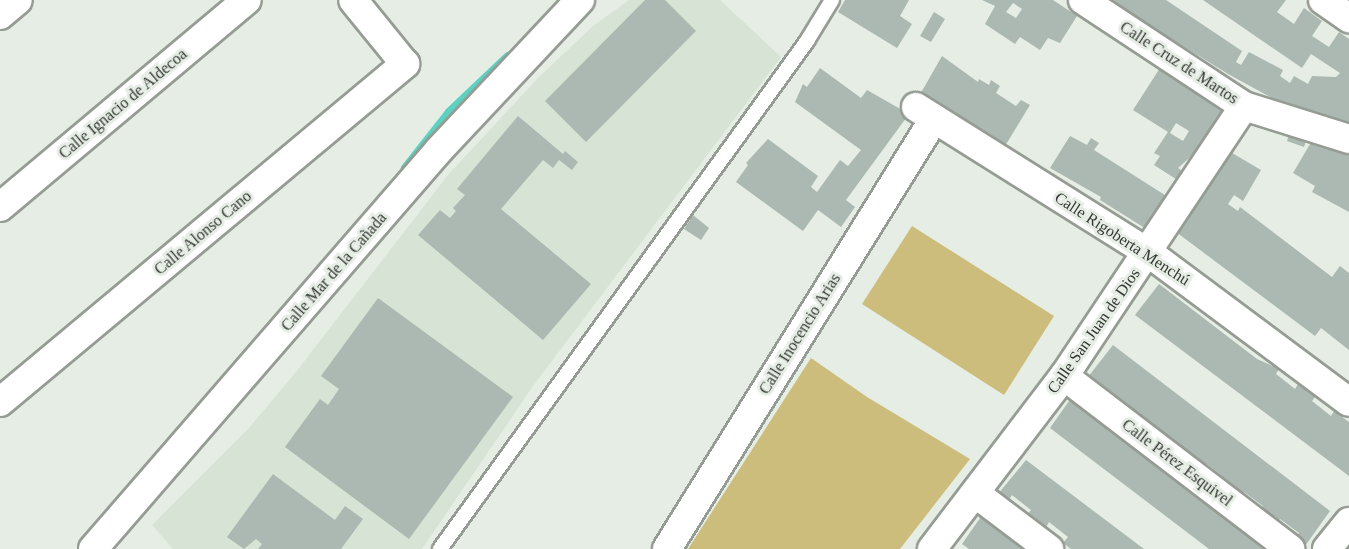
<!DOCTYPE html>
<meta charset="utf-8">
<style>
body{margin:0}
#map{position:relative;width:1349px;height:549px;overflow:hidden;background:#e5ede4;font-family:Georgia,serif}
div>[style]{position:absolute}
[style*='--x']{left:calc(var(--x)*1px);top:calc(var(--y)*1px);width:calc(var(--w)*1px);rotate:calc(var(--a)*1deg)}
.built>*{inset:0;background:#d7e3d4}
.green>*{inset:0;background:#ccbd7c}
.stream>*{height:8px;margin:-4px;padding:0 4px;transform-origin:4px;border-radius:4px;background:#5cd0c1}
.building>*{inset:0;background:#acb8b2}
.roads{filter:drop-shadow(2px 0 #959c93) drop-shadow(-2px 0 #959c93) drop-shadow(0 2px #959c93) drop-shadow(0 -2px #959c93)}
.lane>*{height:14px;margin:-7px;padding:0 7px;transform-origin:7px;border-radius:7px;background:#fff}
.street>*{height:28px;margin:-14px;padding:0 14px;transform-origin:14px;border-radius:14px;background:#fff}
span{translate:-50% -50%;white-space:nowrap;text-align:center;line-height:1.15;-webkit-text-stroke:6px #e5ede4;paint-order:stroke}
.street-label{font-size:16px;color:#333633}
</style>
<div id="map">
<div class="built">
<div style="clip-path:polygon(629px 0,720px 0,781px 57px,533px 386px,422px 549px,173px 549px,152px 525px,249px 428px,296px 372px,448px 175px,537px 79px,593px 26px)"></div>
</div>
<div class="green">
<div style="clip-path:polygon(912px 226px,1054px 316px,1004px 395px,862px 304px)"></div>
<div style="clip-path:polygon(811px 358px,867px 397px,970px 459px,900px 549px,688px 549px)"></div>
</div>
<div class="stream">
<div style="--x:405;--y:168;--w:71;--a:-51.8"></div>
<div style="--x:449;--y:112;--w:81;--a:-43.5"></div>
</div>
<div class="building">
<div style="clip-path:polygon(645px 0,665px 0,696px 31px,586px 142px,545px 101px)"></div>
<div style="clip-path:polygon(845px 0,909px 0,900px 16px,912px 24px,897px 48px,838px 12px)"></div>
<div style="clip-path:polygon(evenodd,982px 0,1053px 0,1077px 16px,1060px 43px,1048px 38px,1040px 50px,1020px 37px,1015px 44px,985px 24px,995px 6px,982px 0,1013px 3px,1022px 9px,1016px 18px,1006px 12px,1013px 3px)"></div>
<div style="clip-path:polygon(1109px 0,1166px 0,1242px 51px,1236px 62px,1241px 65px,1249px 52px,1283px 70px,1280px 76px,1290px 83px,1294px 76px,1308px 84px,1312px 76px,1336px 77px,1340px 73px,1311px 54px,1302px 68px,1203px 0,1286px 0,1277px 12px,1294px 24px,1304px 8px,1322px 21px,1312px 36px,1329px 47px,1339px 32px,1349px 39px,1349px 126px,1303px 115px,1228px 74px)"></div>
<div style="clip-path:polygon(934px 12px,945px 19px,931px 42px,920px 36px)"></div>
<div style="clip-path:polygon(942px 56px,978px 82px,979px 79px,989px 85px,991px 80px,1000px 86px,996px 93px,1016px 106px,1021px 100px,1030px 105px,1002px 151px,991px 143px,995px 137px,977px 126px,974px 132px,953px 119px,956px 113px,939px 102px,935px 109px,918px 98px)"></div>
<div style="clip-path:polygon(820px 68px,861px 98px,867px 90px,909px 114px,846px 200px,855px 207px,841px 227px,818px 210px,803px 231px,736px 182px,748px 165px,746px 163px,768px 139px,818px 176px,811px 187px,817px 192px,840px 160px,848px 166px,861px 150px,795px 102px,803px 84px,807px 87px)"></div>
<div style="clip-path:polygon(evenodd,1160px 68px,1224px 109px,1198px 150px,1178px 168px,1184px 172px,1179px 181px,1154px 165px,1160px 156px,1154px 153px,1168px 132px,1133px 110px,1160px 68px,1176px 123px,1189px 131px,1183px 141px,1170px 133px,1176px 123px)"></div>
<div style="clip-path:polygon(518px 116px,563px 154px,565px 151px,578px 162px,572px 170px,559px 160px,553px 168px,543px 160px,501px 209px,591px 284px,543px 340px,418px 235px,440px 210px,450px 218px,456px 211px,453px 208px,465px 195px,457px 189px)"></div>
<div style="clip-path:polygon(1290px 131px,1307px 137px,1304px 147px,1287px 141px)"></div>
<div style="clip-path:polygon(1070px 136px,1087px 145px,1091px 138px,1099px 143px,1094px 150px,1168px 197px,1148px 230px,1100px 200px,1101px 197px,1050px 168px)"></div>
<div style="clip-path:polygon(1313px 139px,1349px 150px,1349px 212px,1312px 192px,1315px 186px,1293px 173px)"></div>
<div style="clip-path:polygon(1227px 150px,1261px 170px,1243px 201px,1234px 195px,1228px 204px,1238px 211px,1240px 207px,1332px 277px,1340px 266px,1349px 273px,1349px 350px,1321px 328px,1315px 336px,1176px 232px)"></div>
<div style="clip-path:polygon(693px 215px,709px 228px,701px 240px,684px 229px)"></div>
<div style="clip-path:polygon(1159px 284px,1257px 359px,1279px 369px,1276px 374px,1295px 389px,1298px 384px,1307px 390px,1315px 397px,1312px 401px,1331px 416px,1334px 411px,1349px 422px,1349px 476px,1135px 315px)"></div>
<div style="clip-path:polygon(378px 298px,513px 397px,409px 539px,285px 447px,320px 399px,328px 405px,339px 389px,321px 376px)"></div>
<div style="clip-path:polygon(1113px 345px,1330px 511px,1305px 546px,1295px 538px,1299px 533px,1280px 519px,1276px 524px,1259px 511px,1263px 506px,1244px 492px,1240px 497px,1223px 484px,1226px 479px,1207px 464px,1204px 469px,1188px 451px,1088px 377px)"></div>
<div style="clip-path:polygon(1074px 394px,1084px 401px,1080px 406px,1098px 420px,1102px 414px,1120px 428px,1116px 434px,1268px 549px,1209px 549px,1050px 428px)"></div>
<div style="clip-path:polygon(1026px 460px,1144px 549px,1071px 549px,1063px 543px,1068px 537px,1049px 522px,1045px 529px,1027px 515px,1031px 510px,1012px 495px,1008px 501px,998px 494px)"></div>
<div style="clip-path:polygon(273px 474px,335px 520px,345px 506px,363px 519px,341px 549px,258px 549px,262px 544px,256px 539px,244px 549px,227px 537px)"></div>
<div style="clip-path:polygon(987px 508px,1029px 549px,969px 549px,962px 544px)"></div>
</div>
<div class="roads">
<div class="lane">
<div style="--x:440;--y:549;--w:627;--a:-54.15"></div>
<div style="--x:807;--y:41;--w:48;--a:-58.6"></div>
</div>
<div class="street">
<div style="--x:1083;--y:0;--w:193;--a:33.4"></div>
<div style="--x:1244;--y:106;--w:110;--a:17.4"></div>
<div style="--x:1323;--y:0;--w:32;--a:35"></div>
<div style="--x:0;--y:15;--w:23;--a:-40"></div>
<div style="--x:916;--y:107;--w:275;--a:32.1"></div>
<div style="--x:1149;--y:253;--w:249;--a:36.7"></div>
<div style="--x:0;--y:207;--w:322;--a:-40"></div>
<div style="--x:1064;--y:376;--w:285;--a:37.4"></div>
<div style="--x:0;--y:402;--w:528;--a:-39.85"></div>
<div style="--x:405;--y:64;--w:82;--a:-129.1"></div>
<div style="--x:975;--y:493;--w:93;--a:37.1"></div>
<div style="--x:93;--y:549;--w:528;--a:-49.07"></div>
<div style="--x:439;--y:150;--w:206;--a:-46.8"></div>
<div style="--x:667;--y:549;--w:506;--a:-58.16"></div>
<div style="--x:932;--y:549;--w:218;--a:-52.7"></div>
<div style="--x:1064;--y:376;--w:324;--a:-56.3"></div>
<div style="--x:1327;--y:549;--w:35;--a:-51"></div>
</div>
</div>
<div class="street-label">
<span style="left:1179px;top:63px;rotate:33deg">Calle Cruz de Martos</span>
<span style="left:123px;top:104px;rotate:-40deg">Calle Ignacio de Aldecoa</span>
<span style="left:203px;top:233px;rotate:-40deg">Calle Alonso Cano</span>
<span style="left:1122px;top:239px;rotate:33deg">Calle Rigoberta Menchú</span>
<span style="left:334px;top:272px;rotate:-49deg">Calle Mar de la Cañada</span>
<span style="left:1094px;top:331px;rotate:-55deg">Calle San Juan de Dios</span>
<span style="left:800px;top:334px;rotate:-58deg">Calle Inocencio Arias</span>
<span style="left:1177px;top:463px;rotate:37deg">Calle Pérez Esquivel</span>
</div>
</div>
